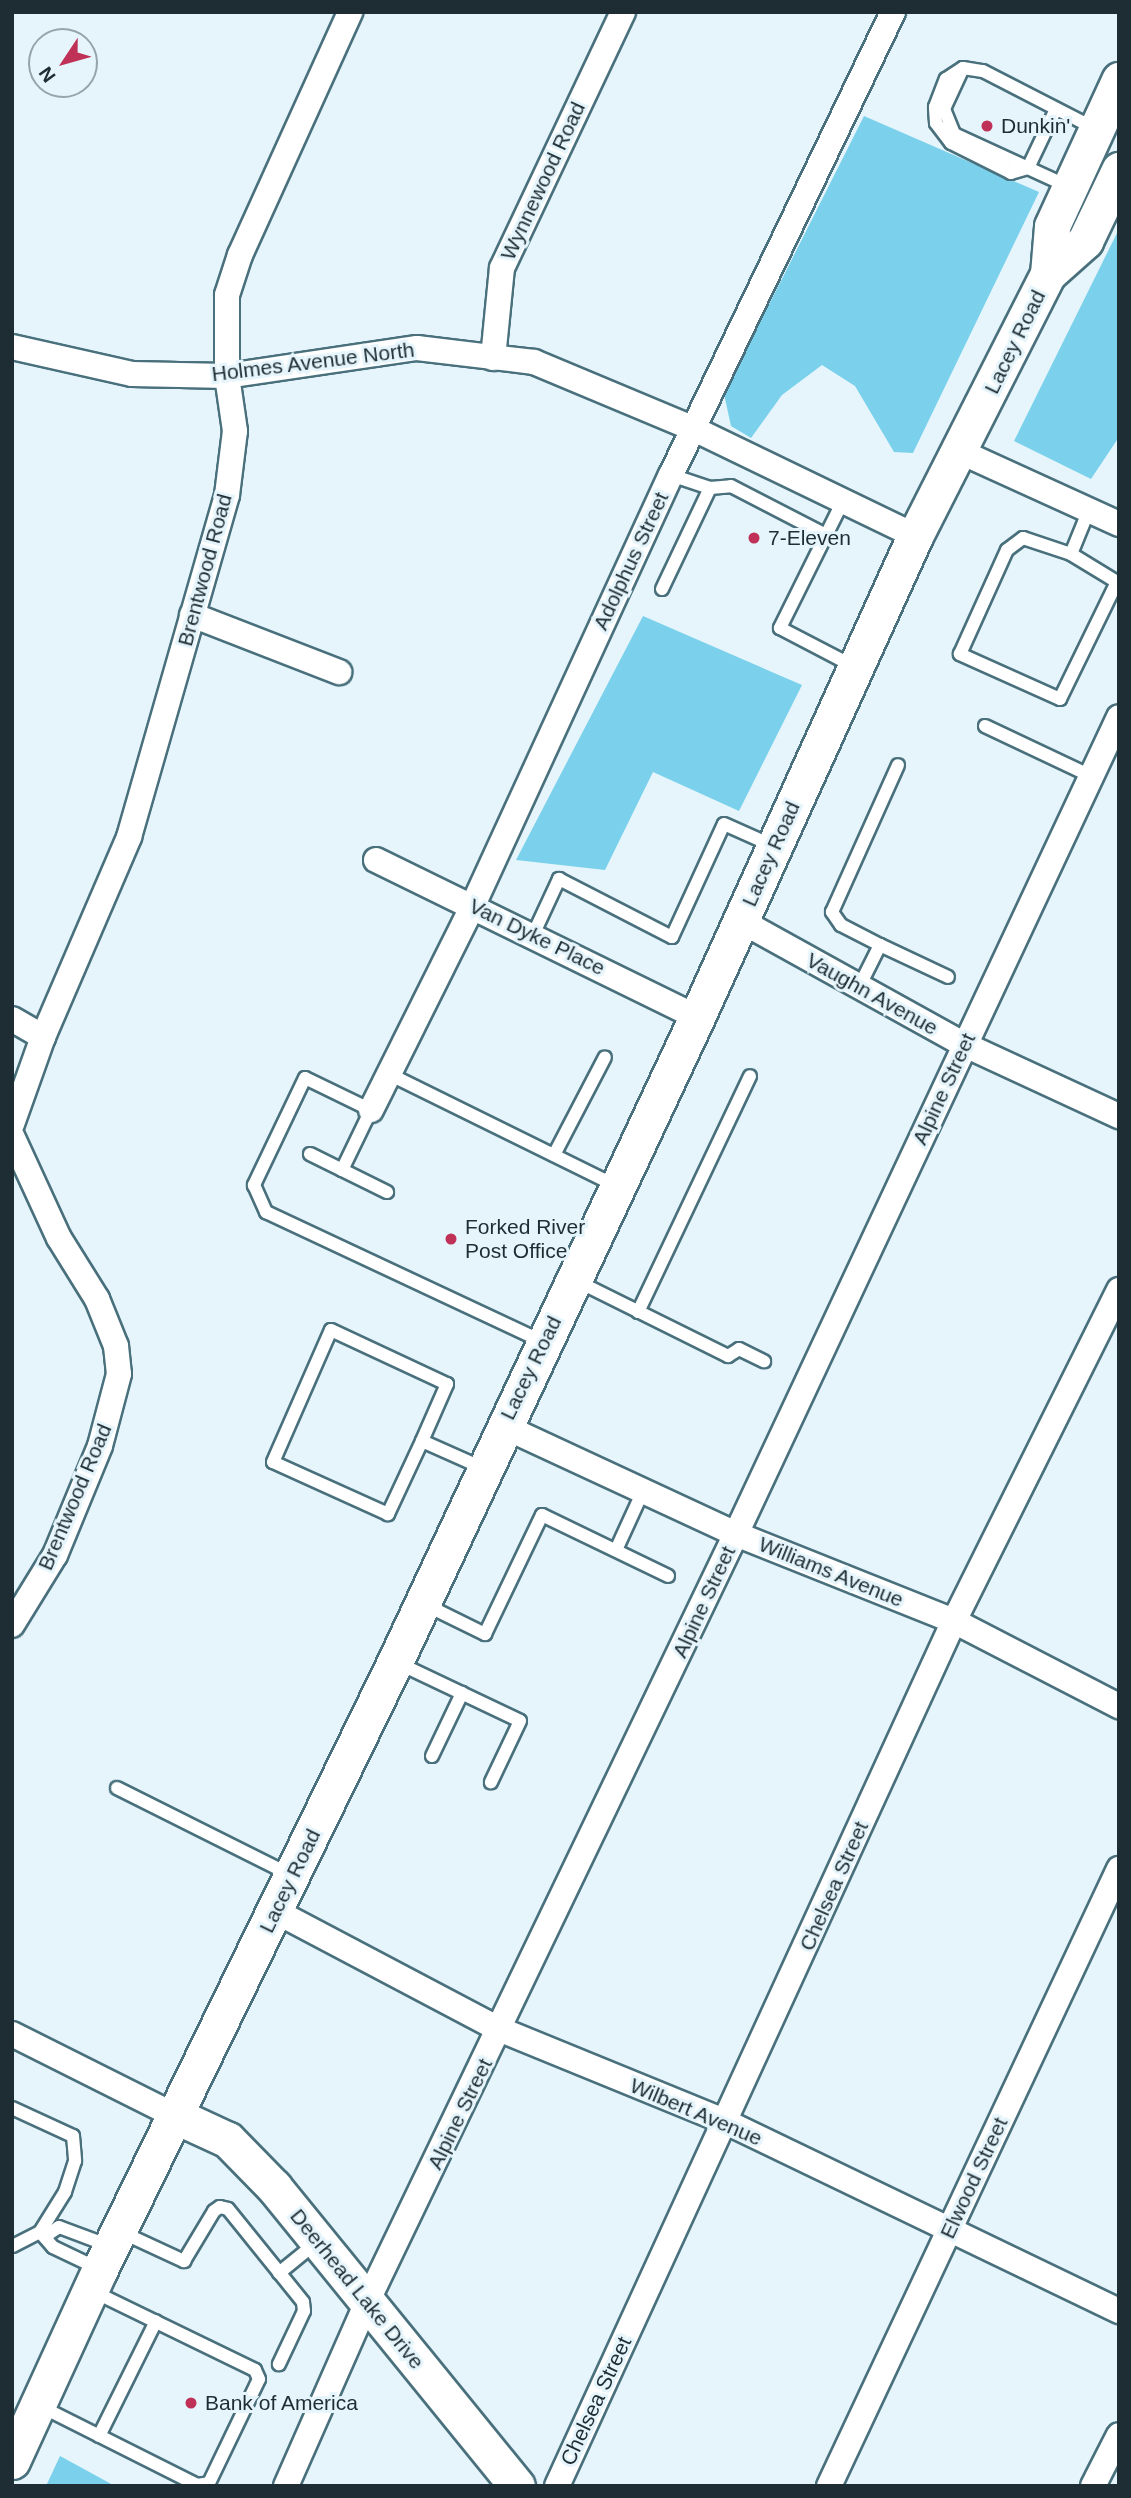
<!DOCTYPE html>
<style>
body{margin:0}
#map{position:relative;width:1131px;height:2498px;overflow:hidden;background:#e5f5fb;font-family:Helvetica,sans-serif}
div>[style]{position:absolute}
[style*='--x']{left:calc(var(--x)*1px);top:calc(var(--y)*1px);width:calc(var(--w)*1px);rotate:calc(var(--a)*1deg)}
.green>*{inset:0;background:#7bd1ec}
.roads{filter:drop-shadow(2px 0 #49707c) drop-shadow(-2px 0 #49707c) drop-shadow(0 2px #49707c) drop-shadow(0 -2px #49707c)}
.lane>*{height:12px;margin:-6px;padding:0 6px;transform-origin:6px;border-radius:6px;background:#fff}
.street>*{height:24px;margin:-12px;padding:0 12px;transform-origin:12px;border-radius:12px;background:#fff}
.secondary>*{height:35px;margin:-17.5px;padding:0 17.5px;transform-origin:17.5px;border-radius:17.5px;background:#fff}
.dots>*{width:19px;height:19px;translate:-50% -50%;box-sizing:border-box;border:4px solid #e5f5fb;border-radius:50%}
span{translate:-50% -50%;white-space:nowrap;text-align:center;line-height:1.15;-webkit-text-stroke:6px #e5f5fb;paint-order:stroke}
.poi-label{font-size:21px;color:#1d2d33}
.left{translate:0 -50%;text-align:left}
.street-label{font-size:21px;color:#1d2d33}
.frame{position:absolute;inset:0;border:14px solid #1d2d33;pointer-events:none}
.north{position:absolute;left:28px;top:28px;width:70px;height:70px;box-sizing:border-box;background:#e5f5fb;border:2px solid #95a5ab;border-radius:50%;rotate:234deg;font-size:19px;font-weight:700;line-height:28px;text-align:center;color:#1d2d33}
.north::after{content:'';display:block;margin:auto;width:24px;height:32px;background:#c03157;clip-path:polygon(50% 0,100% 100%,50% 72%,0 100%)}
</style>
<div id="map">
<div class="green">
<div style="clip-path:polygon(864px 116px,1039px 192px,913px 453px,894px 452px,855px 386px,822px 365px,782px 395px,751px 438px,731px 426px,724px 394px)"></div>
<div style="clip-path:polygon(1119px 229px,1119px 437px,1091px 479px,1014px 441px)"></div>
<div style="clip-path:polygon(643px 616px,802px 685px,739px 811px,653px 772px,605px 870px,516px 860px)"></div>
<div style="clip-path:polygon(60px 2456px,115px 2486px,46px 2486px)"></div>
</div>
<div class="roads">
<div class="lane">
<div style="--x:963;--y:68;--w:45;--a:114.9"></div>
<div style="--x:944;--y:109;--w:27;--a:68"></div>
<div style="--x:954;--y:134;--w:127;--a:24.7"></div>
<div style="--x:1056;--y:109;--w:65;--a:115.4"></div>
<div style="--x:1028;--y:168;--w:18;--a:164"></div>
<div style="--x:1011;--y:173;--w:67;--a:-153.4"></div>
<div style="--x:951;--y:143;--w:25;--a:-127"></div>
<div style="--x:936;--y:123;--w:16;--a:-94"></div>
<div style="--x:935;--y:107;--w:30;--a:-69"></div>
<div style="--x:946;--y:79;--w:20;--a:-33"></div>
<div style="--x:963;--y:68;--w:20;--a:9"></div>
<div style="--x:983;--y:71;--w:127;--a:27.2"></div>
<div style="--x:671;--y:475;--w:41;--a:18.4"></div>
<div style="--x:710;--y:488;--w:21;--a:-5"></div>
<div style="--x:731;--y:486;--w:107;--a:27.3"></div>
<div style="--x:843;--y:501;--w:142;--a:116.4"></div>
<div style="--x:780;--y:628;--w:82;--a:27.5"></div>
<div style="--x:1071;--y:554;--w:54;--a:31.3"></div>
<div style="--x:1117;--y:582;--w:130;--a:116"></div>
<div style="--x:1060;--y:699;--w:110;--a:-155.8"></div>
<div style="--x:960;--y:654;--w:114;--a:-65.7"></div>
<div style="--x:1007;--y:550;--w:20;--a:-37"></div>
<div style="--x:1023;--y:538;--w:51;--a:18.4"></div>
<div style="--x:1071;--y:554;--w:48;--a:-67.8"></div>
<div style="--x:662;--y:589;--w:112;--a:-64.6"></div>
<div style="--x:985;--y:726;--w:117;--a:25.3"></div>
<div style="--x:533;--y:935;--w:62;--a:-65.1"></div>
<div style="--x:559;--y:879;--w:127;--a:27.2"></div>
<div style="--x:672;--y:937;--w:124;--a:-65.3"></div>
<div style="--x:724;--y:824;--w:51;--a:24.1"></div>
<div style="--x:880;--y:945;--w:44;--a:-152.9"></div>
<div style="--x:841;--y:925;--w:16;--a:-125"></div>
<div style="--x:832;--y:912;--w:161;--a:-65.8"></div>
<div style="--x:859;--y:987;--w:47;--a:-63.4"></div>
<div style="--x:880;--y:945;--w:75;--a:25.2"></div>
<div style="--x:389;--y:1074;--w:252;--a:26.2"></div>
<div style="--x:310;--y:1154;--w:86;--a:26.3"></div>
<div style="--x:554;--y:1155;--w:110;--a:-62.5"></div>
<div style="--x:342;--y:1170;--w:67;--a:-64.2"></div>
<div style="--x:371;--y:1110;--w:73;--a:-154.1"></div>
<div style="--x:305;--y:1078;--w:119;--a:115.5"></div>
<div style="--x:254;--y:1185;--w:30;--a:66"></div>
<div style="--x:266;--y:1212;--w:307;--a:25.1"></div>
<div style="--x:577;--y:1281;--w:169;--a:26.4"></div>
<div style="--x:728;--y:1356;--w:13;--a:-32"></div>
<div style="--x:739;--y:1349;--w:28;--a:26"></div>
<div style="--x:638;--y:1312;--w:261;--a:-64.6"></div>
<div style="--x:422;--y:1441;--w:81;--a:115"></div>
<div style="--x:388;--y:1514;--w:126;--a:-155.7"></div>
<div style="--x:273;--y:1462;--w:144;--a:-66.3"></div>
<div style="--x:331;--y:1330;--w:128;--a:25"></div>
<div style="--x:447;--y:1384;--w:62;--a:113.7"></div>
<div style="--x:422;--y:1441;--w:67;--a:23.9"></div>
<div style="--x:616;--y:1550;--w:65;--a:-65.4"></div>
<div style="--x:426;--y:1605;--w:66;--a:26.2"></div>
<div style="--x:485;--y:1634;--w:132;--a:-64.4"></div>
<div style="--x:542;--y:1515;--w:140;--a:25.8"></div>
<div style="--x:396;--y:1662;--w:137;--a:25.4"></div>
<div style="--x:520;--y:1721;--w:68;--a:115.4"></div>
<div style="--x:432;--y:1756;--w:70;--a:-64.5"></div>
<div style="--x:117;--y:1788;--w:192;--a:26.6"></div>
<div style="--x:12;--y:2108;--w:67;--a:24.7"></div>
<div style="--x:73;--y:2136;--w:25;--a:85"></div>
<div style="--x:75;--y:2161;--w:33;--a:108"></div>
<div style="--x:65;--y:2192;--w:47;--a:122"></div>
<div style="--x:40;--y:2232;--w:31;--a:153"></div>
<div style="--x:119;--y:2231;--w:72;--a:24.8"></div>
<div style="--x:184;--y:2261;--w:58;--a:-59"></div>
<div style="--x:214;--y:2211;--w:7;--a:-34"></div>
<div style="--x:220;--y:2207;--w:8;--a:14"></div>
<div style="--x:228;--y:2209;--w:119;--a:51.1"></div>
<div style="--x:303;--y:2302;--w:9;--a:84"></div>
<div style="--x:304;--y:2311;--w:59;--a:115.3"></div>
<div style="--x:40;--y:2232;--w:20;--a:49"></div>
<div style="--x:53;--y:2247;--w:49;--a:25.5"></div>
<div style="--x:47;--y:2235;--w:14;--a:-34"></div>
<div style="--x:59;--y:2227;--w:51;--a:20.6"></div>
<div style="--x:279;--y:2273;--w:49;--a:-39.2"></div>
<div style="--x:38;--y:2405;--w:178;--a:26.7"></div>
<div style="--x:197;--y:2485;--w:12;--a:-9"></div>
<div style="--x:209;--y:2483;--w:115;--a:-64.3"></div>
<div style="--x:259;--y:2379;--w:10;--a:-114"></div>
<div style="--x:255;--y:2370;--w:181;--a:-154.1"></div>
<div style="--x:99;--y:2436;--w:128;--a:-63.6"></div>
</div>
<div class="street">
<div style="--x:12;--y:347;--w:123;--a:12.7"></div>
<div style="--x:132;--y:374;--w:95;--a:1.2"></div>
<div style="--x:227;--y:376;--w:192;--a:-8.4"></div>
<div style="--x:417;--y:348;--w:118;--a:6.8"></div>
<div style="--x:534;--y:362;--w:173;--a:22.7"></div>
<div style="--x:694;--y:429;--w:246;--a:25.8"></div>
<div style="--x:493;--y:358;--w:90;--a:-84.3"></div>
<div style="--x:502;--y:268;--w:283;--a:-64.7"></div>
<div style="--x:961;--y:452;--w:174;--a:24.5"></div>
<div style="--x:192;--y:615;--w:158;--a:21.2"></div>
<div style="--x:376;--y:860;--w:357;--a:26.1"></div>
<div style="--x:741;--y:921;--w:256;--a:29"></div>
<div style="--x:965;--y:1045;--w:170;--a:24.8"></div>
<div style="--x:12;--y:1019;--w:36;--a:30"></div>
<div style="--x:371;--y:1110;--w:229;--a:-63.5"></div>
<div style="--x:473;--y:905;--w:473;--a:-65.3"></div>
<div style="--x:671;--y:475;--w:513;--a:-64.38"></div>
<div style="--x:12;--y:1124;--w:92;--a:-70.4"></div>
<div style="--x:43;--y:1037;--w:218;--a:-66.7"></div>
<div style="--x:129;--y:837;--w:356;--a:-74"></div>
<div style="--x:227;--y:495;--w:64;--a:-82.9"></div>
<div style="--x:235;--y:431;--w:56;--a:-98.3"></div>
<div style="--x:227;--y:376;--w:81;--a:-90"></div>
<div style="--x:227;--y:295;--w:42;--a:-72"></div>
<div style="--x:240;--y:255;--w:267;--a:-65.6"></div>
<div style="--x:12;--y:1136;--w:112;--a:65.3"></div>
<div style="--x:59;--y:1238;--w:72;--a:58.1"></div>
<div style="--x:97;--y:1299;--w:51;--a:68"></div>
<div style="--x:116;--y:1346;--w:28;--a:84"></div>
<div style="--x:119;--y:1374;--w:74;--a:104.8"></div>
<div style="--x:100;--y:1446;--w:118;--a:112.4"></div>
<div style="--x:55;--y:1555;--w:82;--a:121.6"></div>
<div style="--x:503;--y:1426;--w:257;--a:24.9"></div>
<div style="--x:736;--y:1534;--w:235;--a:21.8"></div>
<div style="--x:954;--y:1621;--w:186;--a:27.3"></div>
<div style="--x:275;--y:1911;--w:255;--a:27.8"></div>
<div style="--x:501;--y:2030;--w:243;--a:22.2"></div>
<div style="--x:726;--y:2122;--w:436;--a:25.7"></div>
<div style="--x:12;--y:2034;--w:183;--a:26.6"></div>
<div style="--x:286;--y:2486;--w:201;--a:-66.2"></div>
<div style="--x:367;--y:2302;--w:852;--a:-64.34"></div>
<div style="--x:736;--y:1534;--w:902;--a:-64.88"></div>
<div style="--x:557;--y:2486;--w:952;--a:-65.35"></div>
<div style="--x:954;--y:1621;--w:370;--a:-63.5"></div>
<div style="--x:829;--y:2486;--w:682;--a:-64.83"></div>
<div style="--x:1093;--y:2486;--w:57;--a:-63"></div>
</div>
<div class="secondary">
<div style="--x:1048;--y:274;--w:48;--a:-85.2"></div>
<div style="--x:1052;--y:226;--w:161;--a:-65.3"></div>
<div style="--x:176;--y:2116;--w:57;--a:24.8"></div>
<div style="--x:228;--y:2140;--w:66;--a:45.6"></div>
<div style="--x:274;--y:2187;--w:385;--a:50.9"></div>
<div style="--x:12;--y:2461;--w:211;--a:-65.4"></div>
<div style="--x:100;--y:2269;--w:675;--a:-64.08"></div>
<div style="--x:395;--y:1662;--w:712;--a:-64.91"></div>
<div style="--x:697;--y:1017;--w:528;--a:-65.62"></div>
<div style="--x:915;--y:536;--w:294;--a:-63.1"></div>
<div style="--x:1048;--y:274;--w:50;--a:-41.7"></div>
<div style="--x:1085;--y:241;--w:79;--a:-64.4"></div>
</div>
</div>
<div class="dots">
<div style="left:987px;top:126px;background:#c03157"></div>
<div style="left:754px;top:538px;background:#c03157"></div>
<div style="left:451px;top:1239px;background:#c03157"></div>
<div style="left:191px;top:2403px;background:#c03157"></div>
</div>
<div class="poi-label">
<span class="left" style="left:1001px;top:126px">Dunkin'</span>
<span class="left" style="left:768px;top:538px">7-Eleven</span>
<span class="left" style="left:465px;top:1239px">Forked River<br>Post Office</span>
<span class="left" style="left:205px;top:2403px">Bank of America</span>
</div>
<div class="street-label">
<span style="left:543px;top:181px;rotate:-65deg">Wynnewood Road</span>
<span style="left:1015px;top:342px;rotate:-64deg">Lacey Road</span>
<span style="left:313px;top:362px;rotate:-7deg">Holmes Avenue North</span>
<span style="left:631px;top:561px;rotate:-65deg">Adolphus Street</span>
<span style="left:205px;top:570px;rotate:-75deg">Brentwood Road</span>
<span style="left:771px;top:854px;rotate:-66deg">Lacey Road</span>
<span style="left:537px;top:937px;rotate:26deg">Van Dyke Place</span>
<span style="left:872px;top:994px;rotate:29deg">Vaughn Avenue</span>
<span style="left:944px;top:1089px;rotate:-65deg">Alpine Street</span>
<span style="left:531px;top:1368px;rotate:-64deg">Lacey Road</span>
<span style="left:75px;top:1497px;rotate:-67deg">Brentwood Road</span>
<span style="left:831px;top:1572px;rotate:22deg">Williams Avenue</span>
<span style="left:704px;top:1602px;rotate:-65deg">Alpine Street</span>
<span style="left:290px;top:1881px;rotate:-64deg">Lacey Road</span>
<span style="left:834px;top:1886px;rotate:-66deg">Chelsea Street</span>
<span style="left:696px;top:2112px;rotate:23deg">Wilbert Avenue</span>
<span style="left:460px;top:2114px;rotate:-64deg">Alpine Street</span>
<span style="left:974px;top:2178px;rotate:-65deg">Elwood Street</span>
<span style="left:357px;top:2289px;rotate:51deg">Deerhead Lake Drive</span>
<span style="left:596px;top:2401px;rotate:-65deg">Chelsea Street</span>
</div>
<div class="frame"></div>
<div class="north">N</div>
</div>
